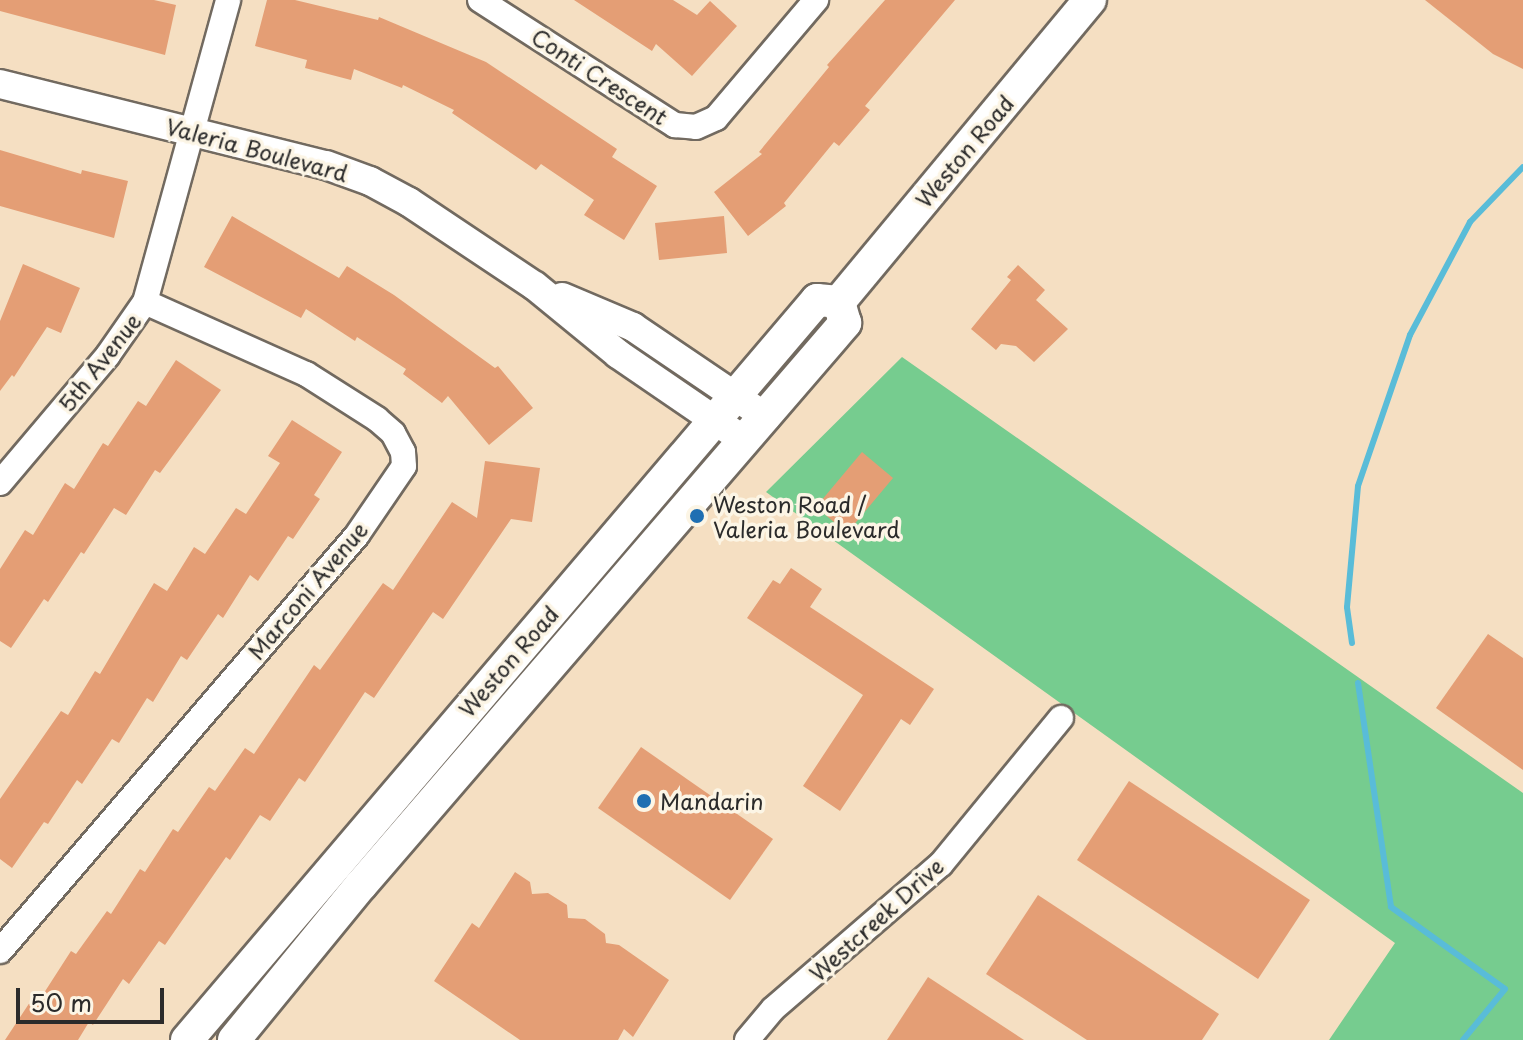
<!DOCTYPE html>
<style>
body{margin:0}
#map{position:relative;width:1523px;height:1040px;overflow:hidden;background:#f5dfc2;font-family:"Playpen Sans",sans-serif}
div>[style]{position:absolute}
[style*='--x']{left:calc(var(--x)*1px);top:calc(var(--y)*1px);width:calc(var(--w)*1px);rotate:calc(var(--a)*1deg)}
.green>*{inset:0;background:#76cc8f}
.stream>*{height:6px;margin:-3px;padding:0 3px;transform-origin:3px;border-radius:3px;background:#59bcd8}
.building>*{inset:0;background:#e49e75}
.roads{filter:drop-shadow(2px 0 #726a60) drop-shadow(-2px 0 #726a60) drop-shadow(0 2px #726a60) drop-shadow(0 -2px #726a60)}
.minor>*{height:24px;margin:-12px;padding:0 12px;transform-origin:12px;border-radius:12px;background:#fff}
.tertiary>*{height:28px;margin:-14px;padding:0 14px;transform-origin:14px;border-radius:14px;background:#fff}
.secondary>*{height:32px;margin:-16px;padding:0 16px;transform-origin:16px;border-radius:16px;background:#fff}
.dots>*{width:22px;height:22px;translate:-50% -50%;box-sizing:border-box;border:4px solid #fcf5e5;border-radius:50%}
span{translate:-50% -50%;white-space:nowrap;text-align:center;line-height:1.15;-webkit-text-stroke:7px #fcf5e5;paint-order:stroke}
.street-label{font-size:22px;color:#2b2b2b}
.poi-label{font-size:22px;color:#2b2b2b}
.left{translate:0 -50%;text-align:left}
.scale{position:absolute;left:16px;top:988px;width:148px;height:36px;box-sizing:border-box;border:4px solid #2b2b2b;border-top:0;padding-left:10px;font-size:24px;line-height:28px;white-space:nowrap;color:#2b2b2b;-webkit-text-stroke:6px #fcf5e5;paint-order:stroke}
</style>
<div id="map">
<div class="green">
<div style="clip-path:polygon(902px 357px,1523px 793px,1523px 1040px,1329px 1040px,1395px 943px,766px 492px)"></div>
</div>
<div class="stream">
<div style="--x:1352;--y:643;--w:36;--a:-98"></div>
<div style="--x:1347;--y:607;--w:121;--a:-84.8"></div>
<div style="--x:1358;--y:486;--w:160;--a:-71"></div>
<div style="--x:1410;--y:335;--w:128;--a:-62"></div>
<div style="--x:1470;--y:222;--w:76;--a:-46.1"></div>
<div style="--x:1358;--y:683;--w:226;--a:81.6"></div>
<div style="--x:1391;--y:907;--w:140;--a:35.7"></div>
<div style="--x:1505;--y:989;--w:66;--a:129.5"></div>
</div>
<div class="building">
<div style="clip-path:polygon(0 0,154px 0,176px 5px,165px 55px,0 11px)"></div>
<div style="clip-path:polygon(267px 0,295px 0,378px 20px,379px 17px,486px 62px,617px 149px,612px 157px,657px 186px,624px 240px,584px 215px,594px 200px,541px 164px,536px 170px,452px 113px,454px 110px,403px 85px,402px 88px,354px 69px,351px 80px,305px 68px,307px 60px,255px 46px)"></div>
<div style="clip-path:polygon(574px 0,673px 0,697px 15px,710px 1px,737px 26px,692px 76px,656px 44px,652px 51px)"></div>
<div style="clip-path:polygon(885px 0,955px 0,865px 106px,870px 110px,839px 146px,834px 142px,784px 203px,786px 206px,748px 236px,714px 192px,762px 154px,759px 152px,829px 67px,827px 65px)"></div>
<div style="clip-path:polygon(1425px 0,1523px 0,1523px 69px,1493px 54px)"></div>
<div style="clip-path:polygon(0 150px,81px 174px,82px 170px,128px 181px,114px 238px,0 206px)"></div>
<div style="clip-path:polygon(232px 216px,339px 278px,347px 266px,394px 295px,495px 368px,498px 366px,533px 408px,489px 445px,448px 396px,442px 403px,403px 374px,406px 369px,357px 337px,355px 341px,306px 309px,301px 318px,204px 267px)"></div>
<div style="clip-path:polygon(724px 216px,727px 253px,659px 260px,655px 223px)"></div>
<div style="clip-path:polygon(23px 264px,80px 288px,61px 333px,47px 327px,14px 377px,12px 375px,0 391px,0 321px)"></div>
<div style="clip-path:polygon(1018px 265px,1045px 290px,1036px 300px,1068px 329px,1034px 362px,1016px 346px,1001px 344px,996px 350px,971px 329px,1011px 280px,1007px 277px)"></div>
<div style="clip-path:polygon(176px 360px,221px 390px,160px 473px,155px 470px,126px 515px,114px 508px,84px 554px,81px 552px,48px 602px,44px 599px,11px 648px,0 641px,0 569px,25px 530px,33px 535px,65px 483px,74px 489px,103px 443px,108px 446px,138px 401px,146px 406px)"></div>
<div style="clip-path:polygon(292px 420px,342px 452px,314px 495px,320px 499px,293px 539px,288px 536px,258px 581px,250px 575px,223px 618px,218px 614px,187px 660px,181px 656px,153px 702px,147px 698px,119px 743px,112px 739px,82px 784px,77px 780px,48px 824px,44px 822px,12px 868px,0 859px,0 799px,61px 711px,68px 715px,95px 671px,100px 674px,154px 583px,167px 591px,194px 547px,205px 554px,236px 508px,246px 514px,280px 463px,268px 456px)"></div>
<div style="clip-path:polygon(862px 452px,893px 478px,847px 533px,816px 507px)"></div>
<div style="clip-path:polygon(485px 461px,540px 468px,532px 522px,511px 519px,443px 619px,433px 612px,374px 698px,365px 692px,305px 782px,299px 778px,270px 821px,260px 815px,230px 860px,226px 857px,165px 945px,159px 941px,129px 984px,123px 979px,93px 1025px,89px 1022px,78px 1040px,5px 1040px,36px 993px,42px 996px,71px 951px,76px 954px,107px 911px,111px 914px,140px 869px,145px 872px,173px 829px,178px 832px,209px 787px,215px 791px,245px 748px,254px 754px,314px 665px,320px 670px,383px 583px,393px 590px,452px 502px,477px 518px)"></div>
<div style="clip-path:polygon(791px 568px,822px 589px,810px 607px,934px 689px,910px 725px,901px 719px,840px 811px,803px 786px,863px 695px,747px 618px,773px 580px,780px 584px)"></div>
<div style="clip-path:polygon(1488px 634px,1523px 658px,1523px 770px,1436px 708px)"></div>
<div style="clip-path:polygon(641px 747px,773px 839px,730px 900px,598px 808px)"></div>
<div style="clip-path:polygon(1129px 781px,1310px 900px,1258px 979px,1077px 860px)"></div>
<div style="clip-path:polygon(515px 872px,530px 882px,532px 894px,548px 893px,567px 905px,568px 918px,585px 919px,605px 934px,606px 943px,619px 945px,669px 980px,633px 1037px,624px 1029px,618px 1040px,520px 1040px,434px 981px,472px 923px,479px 928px)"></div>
<div style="clip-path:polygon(1038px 895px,1219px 1014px,1202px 1040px,1087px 1040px,986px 974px)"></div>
<div style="clip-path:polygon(928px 977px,1024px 1040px,887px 1040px)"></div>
</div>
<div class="roads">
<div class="minor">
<div style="--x:480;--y:0;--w:232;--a:32.7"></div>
<div style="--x:675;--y:125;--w:21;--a:5"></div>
<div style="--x:696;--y:127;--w:22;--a:-24"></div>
<div style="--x:716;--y:118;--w:155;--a:-49.7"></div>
<div style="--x:0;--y:483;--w:167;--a:-49.8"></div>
<div style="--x:108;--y:355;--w:65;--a:-55.1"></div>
<div style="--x:145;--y:302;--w:313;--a:-74.6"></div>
<div style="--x:0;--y:951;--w:548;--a:-49.36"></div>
<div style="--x:357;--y:535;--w:83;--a:-55.7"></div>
<div style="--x:404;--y:466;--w:14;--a:-94"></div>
<div style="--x:403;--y:452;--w:21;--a:-118"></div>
<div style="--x:393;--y:433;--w:21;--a:-139"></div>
<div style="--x:377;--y:419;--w:84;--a:-147.6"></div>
<div style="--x:306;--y:374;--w:176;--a:-155.9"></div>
<div style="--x:747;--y:1040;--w:40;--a:-50"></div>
<div style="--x:773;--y:1009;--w:222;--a:-40.8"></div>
<div style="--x:941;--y:864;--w:189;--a:-50.6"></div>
</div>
<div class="tertiary">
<div style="--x:0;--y:84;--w:336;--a:14"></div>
<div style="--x:326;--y:165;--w:47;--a:20"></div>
<div style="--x:370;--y:181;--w:44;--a:28.3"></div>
<div style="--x:409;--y:202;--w:151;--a:33.7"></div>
<div style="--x:535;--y:286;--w:107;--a:39.3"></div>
<div style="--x:618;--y:354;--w:154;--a:34.4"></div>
<div style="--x:562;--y:297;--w:77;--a:22.9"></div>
<div style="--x:633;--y:327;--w:161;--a:34.1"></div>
</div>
<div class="secondary">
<div style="--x:839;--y:302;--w:393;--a:-50.3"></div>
<div style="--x:187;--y:1040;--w:972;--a:-49.59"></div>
<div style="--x:817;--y:300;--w:22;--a:5"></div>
<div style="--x:234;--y:1040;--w:200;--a:-50.7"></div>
<div style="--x:361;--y:885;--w:742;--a:-49.26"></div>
<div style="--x:845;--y:323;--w:22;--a:-106"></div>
</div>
</div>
<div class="dots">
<div style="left:697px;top:516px;background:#1f6fb2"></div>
<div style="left:644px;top:801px;background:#1f6fb2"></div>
</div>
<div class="street-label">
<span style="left:600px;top:76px;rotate:33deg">Conti Crescent</span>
<span style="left:257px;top:149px;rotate:15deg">Valeria Boulevard</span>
<span style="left:964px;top:151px;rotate:-50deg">Weston Road</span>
<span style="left:99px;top:362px;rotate:-52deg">5th Avenue</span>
<span style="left:307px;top:590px;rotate:-50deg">Marconi Avenue</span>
<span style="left:508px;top:661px;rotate:-49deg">Weston Road</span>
<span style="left:876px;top:919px;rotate:-42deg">Westcreek Drive</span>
</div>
<div class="poi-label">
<span class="left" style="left:713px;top:516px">Weston Road /<br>Valeria Boulevard</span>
<span class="left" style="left:660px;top:801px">Mandarin</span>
</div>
<div class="scale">50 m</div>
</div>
